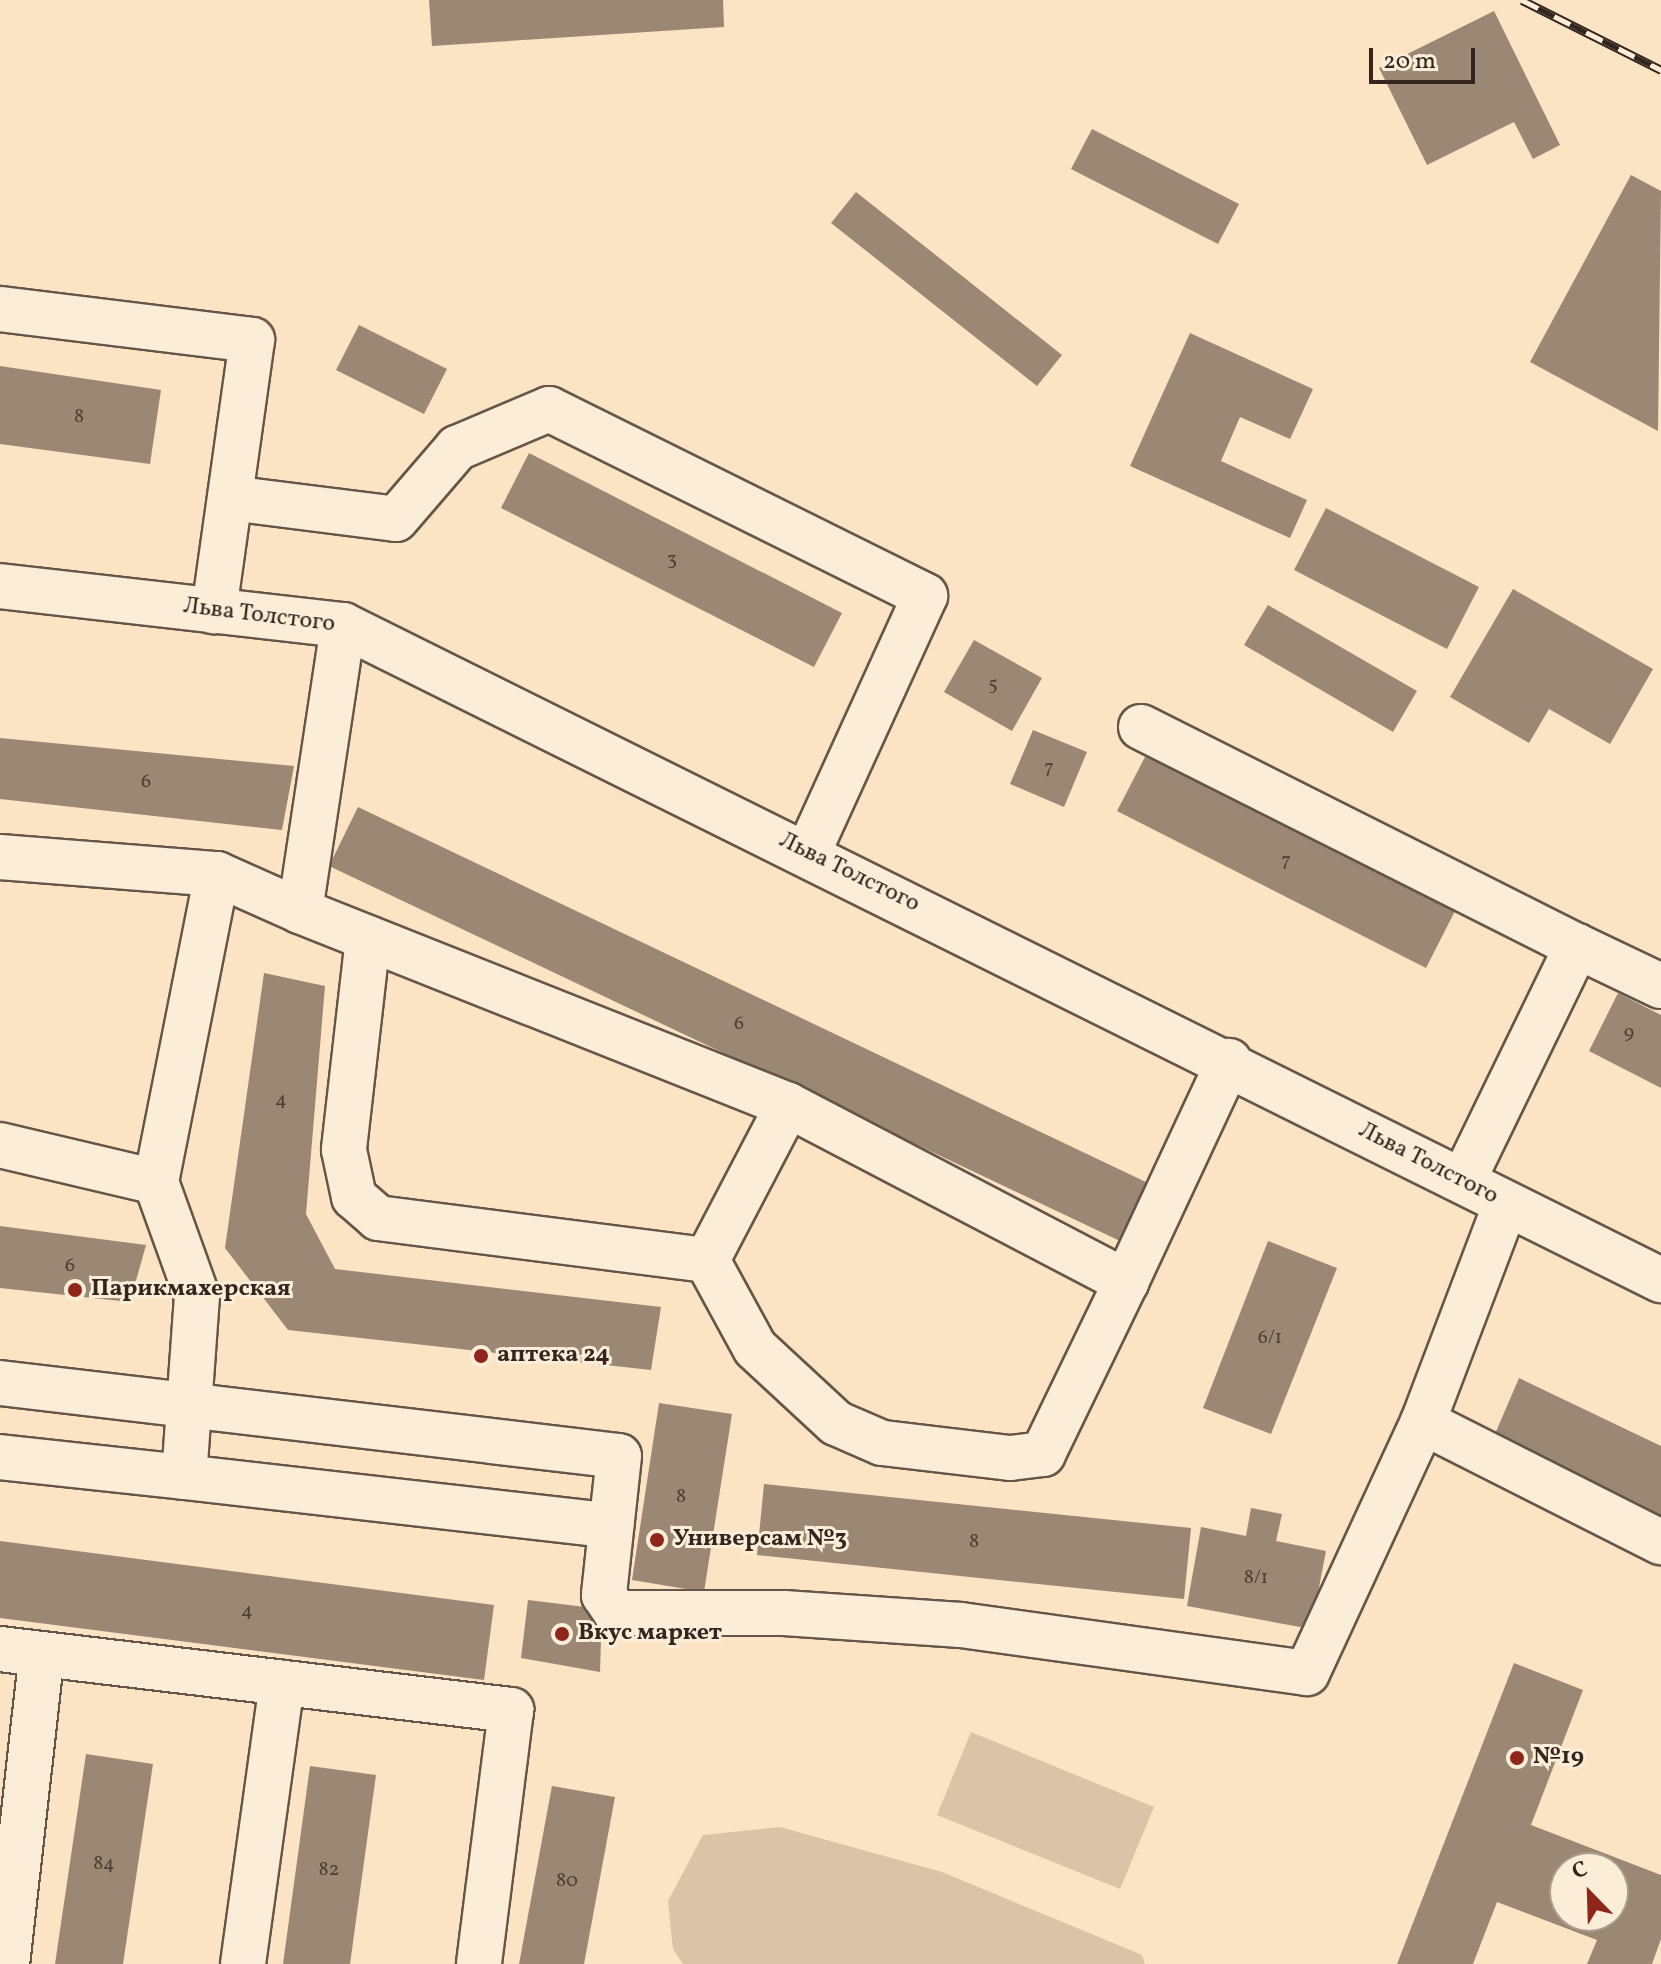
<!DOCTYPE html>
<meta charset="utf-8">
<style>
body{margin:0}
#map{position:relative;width:1661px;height:1964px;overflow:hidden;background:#fbe4c3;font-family:Vollkorn,serif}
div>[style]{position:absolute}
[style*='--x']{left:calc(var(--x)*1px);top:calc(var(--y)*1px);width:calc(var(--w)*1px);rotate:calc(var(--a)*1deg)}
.green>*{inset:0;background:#d9c4a7}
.building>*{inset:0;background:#9b8874}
.roads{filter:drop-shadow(2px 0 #665548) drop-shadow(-2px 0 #665548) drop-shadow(0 2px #665548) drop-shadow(0 -2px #665548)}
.minor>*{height:44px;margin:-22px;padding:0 22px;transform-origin:22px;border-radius:22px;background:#fcedd8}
.rail>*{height:9px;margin-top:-4.5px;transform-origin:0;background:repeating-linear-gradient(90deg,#fcedd8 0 18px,#34251f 0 36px);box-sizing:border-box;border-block:2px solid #34251f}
.dots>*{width:22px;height:22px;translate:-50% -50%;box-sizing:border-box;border:4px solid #fcedd8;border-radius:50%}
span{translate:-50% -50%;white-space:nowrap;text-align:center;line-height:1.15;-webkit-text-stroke:6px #fcedd8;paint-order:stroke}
.number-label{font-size:20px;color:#4e3e34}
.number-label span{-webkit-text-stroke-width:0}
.street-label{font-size:24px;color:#34251f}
.poi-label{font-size:24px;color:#34251f;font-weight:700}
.left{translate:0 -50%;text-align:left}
.north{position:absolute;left:1549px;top:1852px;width:80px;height:80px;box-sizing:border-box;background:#fcedd8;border:2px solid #ac9d8e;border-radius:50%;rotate:337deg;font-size:22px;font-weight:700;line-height:32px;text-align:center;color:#34251f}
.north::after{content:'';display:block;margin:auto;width:28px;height:36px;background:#8f2418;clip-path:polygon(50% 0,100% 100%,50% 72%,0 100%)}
.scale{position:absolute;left:1369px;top:48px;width:106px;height:36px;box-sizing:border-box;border:4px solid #34251f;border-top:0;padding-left:10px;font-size:24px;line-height:28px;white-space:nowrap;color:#34251f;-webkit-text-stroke:6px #fcedd8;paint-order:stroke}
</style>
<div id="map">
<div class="green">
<div style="clip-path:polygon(971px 1732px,1154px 1807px,1120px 1889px,937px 1815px)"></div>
<div style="clip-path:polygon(780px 1827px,942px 1872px,1142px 1955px,1145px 1964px,683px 1964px,673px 1949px,668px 1901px,703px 1835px)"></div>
</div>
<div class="building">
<div style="clip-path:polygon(429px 0,723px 0,724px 27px,432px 46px)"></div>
<div style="clip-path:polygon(1494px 11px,1560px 145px,1533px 159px,1514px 122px,1427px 165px,1379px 68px)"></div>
<div style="clip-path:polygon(1092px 129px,1239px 204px,1218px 244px,1071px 169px)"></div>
<div style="clip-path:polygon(1631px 175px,1661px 191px,1658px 431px,1530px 362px)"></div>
<div style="clip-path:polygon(856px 192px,1062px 355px,1037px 386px,831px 223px)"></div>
<div style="clip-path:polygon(359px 325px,447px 369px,424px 414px,336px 370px)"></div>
<div style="clip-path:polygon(1190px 333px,1313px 389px,1290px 439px,1240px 417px,1221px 461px,1307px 500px,1290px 538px,1130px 466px)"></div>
<div style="clip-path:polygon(0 366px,161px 390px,150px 464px,0 444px)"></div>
<div style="clip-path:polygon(529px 453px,842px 613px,814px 667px,501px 508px)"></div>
<div style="clip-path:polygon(1326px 508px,1479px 587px,1447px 649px,1294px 570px)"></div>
<div style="clip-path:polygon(1513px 589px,1653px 669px,1610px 744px,1549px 709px,1529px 743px,1450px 697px)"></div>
<div style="clip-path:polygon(1268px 605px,1417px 691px,1393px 732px,1244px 645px)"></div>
<div style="clip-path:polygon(974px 640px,1042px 678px,1012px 731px,944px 692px)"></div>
<div style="clip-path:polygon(1033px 730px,1087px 752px,1064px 807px,1010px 784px)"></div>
<div style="clip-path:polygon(0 738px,294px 766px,282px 830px,0 799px)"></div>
<div style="clip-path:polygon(1146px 755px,1455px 911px,1426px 968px,1117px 811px)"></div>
<div style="clip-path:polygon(358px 807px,1148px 1183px,1120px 1241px,329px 866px)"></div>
<div style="clip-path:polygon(264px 973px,325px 986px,306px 1214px,335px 1269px,661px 1307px,651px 1370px,288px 1330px,225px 1248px)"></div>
<div style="clip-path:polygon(1618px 993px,1661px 1015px,1661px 1088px,1589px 1051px)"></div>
<div style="clip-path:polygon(0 1226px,146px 1245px,130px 1302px,0 1288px)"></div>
<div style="clip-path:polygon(1268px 1241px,1337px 1268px,1271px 1434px,1203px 1408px)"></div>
<div style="clip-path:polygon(1519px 1378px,1661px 1446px,1661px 1522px,1492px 1441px)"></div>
<div style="clip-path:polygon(659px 1403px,732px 1414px,704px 1592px,632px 1580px)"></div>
<div style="clip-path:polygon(764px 1484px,1191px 1528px,1184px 1599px,757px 1555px)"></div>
<div style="clip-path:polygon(1251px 1508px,1282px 1514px,1276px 1541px,1326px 1551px,1311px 1629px,1187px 1606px,1201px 1527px,1246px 1536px)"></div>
<div style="clip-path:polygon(0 1541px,494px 1605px,484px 1680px,0 1618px)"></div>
<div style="clip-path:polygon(528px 1600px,602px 1609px,600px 1672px,521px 1658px)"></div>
<div style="clip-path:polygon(evenodd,1514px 1663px,1583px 1690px,1531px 1825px,1661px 1875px,1661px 1939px,1652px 1964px,1587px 1964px,1597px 1940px,1497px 1902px,1473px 1964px,1397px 1964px,1514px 1663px,1565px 1868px,1613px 1868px,1613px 1916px,1565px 1916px,1565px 1868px)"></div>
<div style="clip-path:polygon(86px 1754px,153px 1764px,123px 1964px,55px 1964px)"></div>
<div style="clip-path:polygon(310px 1766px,376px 1775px,350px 1964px,283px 1964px)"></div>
<div style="clip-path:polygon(552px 1786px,615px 1797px,584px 1964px,519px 1964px)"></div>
</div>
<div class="roads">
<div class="minor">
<div style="--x:0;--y:309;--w:254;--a:7"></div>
<div style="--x:252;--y:340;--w:274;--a:98"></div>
<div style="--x:230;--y:498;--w:167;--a:7.2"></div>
<div style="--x:396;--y:519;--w:94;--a:-49.3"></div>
<div style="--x:457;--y:448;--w:100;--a:-23"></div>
<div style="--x:549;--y:409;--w:420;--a:26.4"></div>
<div style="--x:925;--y:596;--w:282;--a:114.5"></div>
<div style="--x:0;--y:586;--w:345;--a:6.5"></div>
<div style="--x:343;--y:625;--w:1472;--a:26.43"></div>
<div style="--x:1141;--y:727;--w:488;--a:26.7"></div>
<div style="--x:1577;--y:946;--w:261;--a:115.9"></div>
<div style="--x:0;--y:857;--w:218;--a:4.5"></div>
<div style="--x:217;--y:874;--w:91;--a:24"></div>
<div style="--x:300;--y:911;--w:289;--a:-81.4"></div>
<div style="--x:300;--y:911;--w:525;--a:21.68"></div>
<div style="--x:368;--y:938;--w:213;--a:96.5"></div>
<div style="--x:344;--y:1150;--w:48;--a:78"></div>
<div style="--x:354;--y:1197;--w:32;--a:41"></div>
<div style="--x:378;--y:1218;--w:332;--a:7.3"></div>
<div style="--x:1577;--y:946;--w:93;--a:25.5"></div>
<div style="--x:0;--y:1145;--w:160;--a:13.3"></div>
<div style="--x:156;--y:1182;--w:121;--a:70.2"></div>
<div style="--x:197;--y:1296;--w:181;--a:94.1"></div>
<div style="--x:184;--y:1477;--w:185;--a:-173.8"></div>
<div style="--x:156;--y:1182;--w:314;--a:-78.8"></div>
<div style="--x:1126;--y:1282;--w:191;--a:115.8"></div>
<div style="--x:1043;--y:1454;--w:33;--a:173"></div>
<div style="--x:1010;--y:1458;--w:129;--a:-173.3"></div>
<div style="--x:882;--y:1443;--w:50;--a:-156.5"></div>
<div style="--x:836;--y:1423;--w:110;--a:-137.2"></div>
<div style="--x:755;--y:1348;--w:100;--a:-118.6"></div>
<div style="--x:707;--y:1260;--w:175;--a:-62.4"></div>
<div style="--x:788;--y:1105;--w:382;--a:27.6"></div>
<div style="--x:1126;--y:1282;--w:244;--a:-65"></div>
<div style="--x:0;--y:1383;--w:623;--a:6.73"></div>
<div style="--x:619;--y:1456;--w:140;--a:96.2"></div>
<div style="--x:604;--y:1595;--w:22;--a:56"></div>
<div style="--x:616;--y:1613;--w:168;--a:0"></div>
<div style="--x:784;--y:1613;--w:177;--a:3.9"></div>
<div style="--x:961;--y:1625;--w:349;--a:7.9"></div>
<div style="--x:1307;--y:1673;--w:277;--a:-65.2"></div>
<div style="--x:1423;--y:1422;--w:233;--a:-69.2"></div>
<div style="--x:1423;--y:1422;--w:267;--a:26.8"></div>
<div style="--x:184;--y:1477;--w:430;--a:6.5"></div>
<div style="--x:0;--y:1649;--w:515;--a:6.81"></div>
<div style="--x:511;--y:1710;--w:256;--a:97.2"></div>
<div style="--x:7;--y:1964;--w:312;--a:-83.6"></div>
<div style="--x:243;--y:1964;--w:284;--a:-82.1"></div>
</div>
</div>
<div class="rail">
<div style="--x:1522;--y:0;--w:156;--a:26.7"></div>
</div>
<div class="dots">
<div style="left:75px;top:1290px;background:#8f2418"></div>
<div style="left:481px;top:1356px;background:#8f2418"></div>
<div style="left:657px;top:1540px;background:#8f2418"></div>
<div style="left:562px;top:1634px;background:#8f2418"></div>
<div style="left:1517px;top:1758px;background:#8f2418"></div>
</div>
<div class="number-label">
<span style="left:79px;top:417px">8</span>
<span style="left:672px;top:560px">3</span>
<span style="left:993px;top:685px">5</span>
<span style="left:1049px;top:768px">7</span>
<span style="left:146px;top:782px">6</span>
<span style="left:1286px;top:861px">7</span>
<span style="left:739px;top:1024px">6</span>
<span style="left:1629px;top:1033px">9</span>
<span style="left:281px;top:1100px">4</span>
<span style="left:70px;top:1266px">6</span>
<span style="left:1270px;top:1338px">6/1</span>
<span style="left:681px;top:1497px">8</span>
<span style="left:974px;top:1542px">8</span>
<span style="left:1256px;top:1578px">8/1</span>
<span style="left:247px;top:1611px">4</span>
<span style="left:104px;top:1864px">84</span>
<span style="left:329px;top:1870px">82</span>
<span style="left:567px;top:1881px">80</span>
</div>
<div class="street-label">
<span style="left:259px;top:616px;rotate:7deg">Льва Толстого</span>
<span style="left:849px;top:873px;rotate:26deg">Льва Толстого</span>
<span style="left:1428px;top:1164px;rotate:27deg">Льва Толстого</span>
</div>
<div class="poi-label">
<span class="left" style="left:91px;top:1290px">Парикмахерская</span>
<span class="left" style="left:497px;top:1356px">аптека 24</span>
<span class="left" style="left:673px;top:1540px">Универсам №3</span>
<span class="left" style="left:578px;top:1634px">Вкус маркет</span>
<span class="left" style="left:1533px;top:1758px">№19</span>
</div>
<div class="north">С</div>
<div class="scale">20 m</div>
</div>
